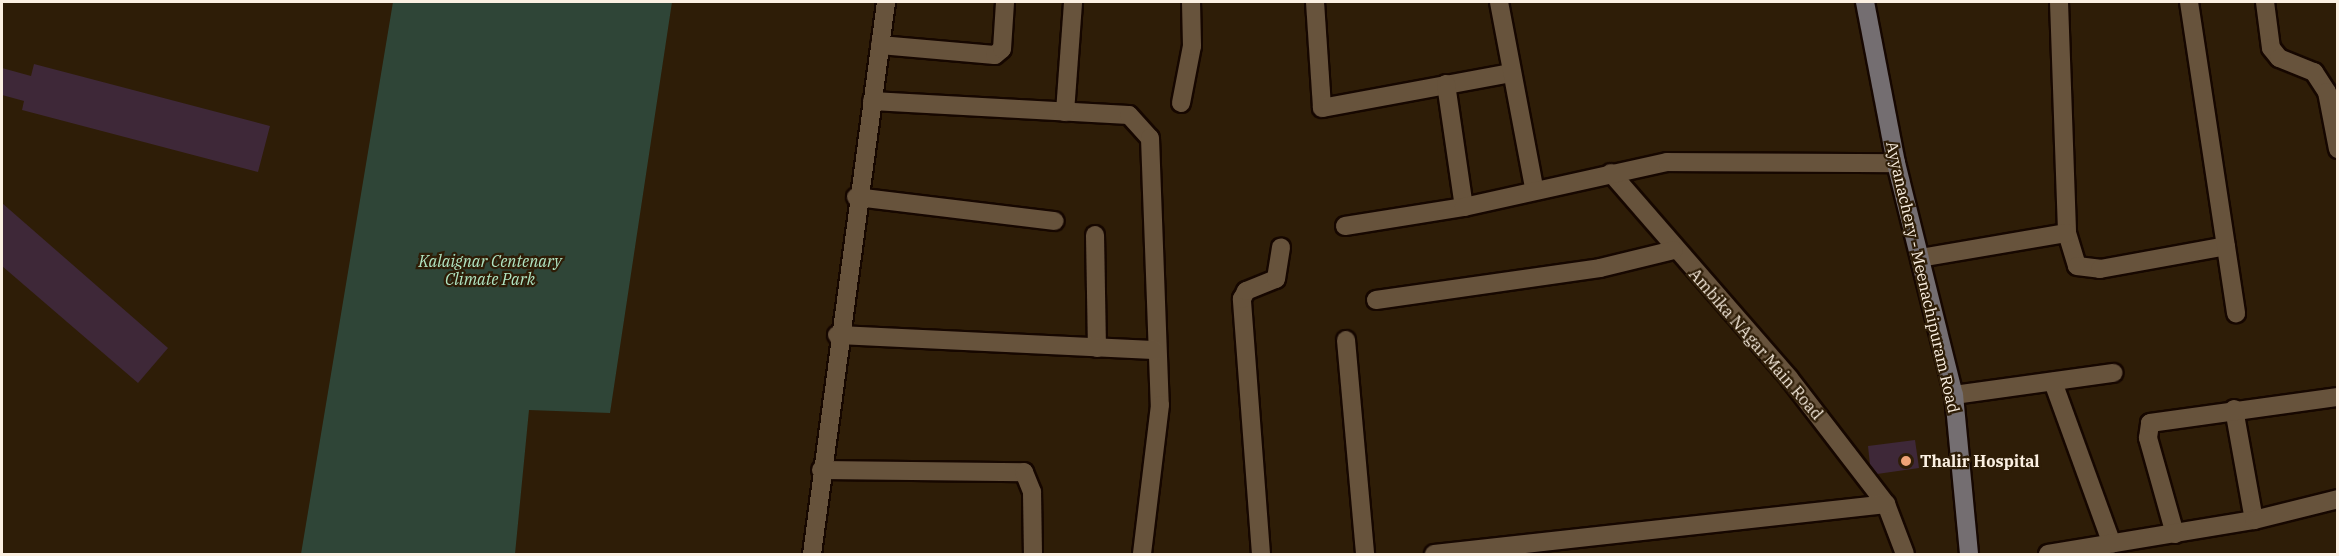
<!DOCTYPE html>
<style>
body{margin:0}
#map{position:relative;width:2339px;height:556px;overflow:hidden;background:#2e1d07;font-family:"IBM Plex Serif",serif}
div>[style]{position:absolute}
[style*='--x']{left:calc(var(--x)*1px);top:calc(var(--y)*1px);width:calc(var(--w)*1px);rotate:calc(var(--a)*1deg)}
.green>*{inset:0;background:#2f4537}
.building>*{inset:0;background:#3e2838}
.roads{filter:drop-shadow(2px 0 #160700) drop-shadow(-2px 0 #160700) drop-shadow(0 2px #160700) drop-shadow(0 -2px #160700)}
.street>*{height:18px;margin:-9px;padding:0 9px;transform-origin:9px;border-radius:9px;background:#67533c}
.secondary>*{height:18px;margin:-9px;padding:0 9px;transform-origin:9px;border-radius:9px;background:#746e71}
.dots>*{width:16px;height:16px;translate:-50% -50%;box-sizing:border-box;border:3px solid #2e1d07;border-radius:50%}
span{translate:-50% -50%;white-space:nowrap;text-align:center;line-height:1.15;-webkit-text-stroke:4.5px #2e1d07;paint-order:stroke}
.park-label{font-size:16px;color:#b1e5c3;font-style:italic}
.street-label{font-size:16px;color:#fbf0e2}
.poi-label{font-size:16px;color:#fbf0e2;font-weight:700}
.left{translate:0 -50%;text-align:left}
.frame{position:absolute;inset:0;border:3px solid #fbf0e2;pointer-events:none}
</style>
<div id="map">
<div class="green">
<div style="clip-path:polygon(393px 2px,672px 2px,610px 413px,529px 410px,515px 554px,301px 554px)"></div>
</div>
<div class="building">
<div style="clip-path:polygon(34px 64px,270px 126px,258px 172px,22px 110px,24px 101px,2px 95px,2px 68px,31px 76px)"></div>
<div style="clip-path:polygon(2px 203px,168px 348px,138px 383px,2px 266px)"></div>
<div style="clip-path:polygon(1915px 440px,1919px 468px,1877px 474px,1870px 465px,1868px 446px)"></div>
</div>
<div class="roads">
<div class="street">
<div style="--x:1315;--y:2;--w:106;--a:86.2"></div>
<div style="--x:1322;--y:108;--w:192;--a:-10.5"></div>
<div style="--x:1499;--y:2;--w:189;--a:79.3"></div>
<div style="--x:2059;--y:2;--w:231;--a:88"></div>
<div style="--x:2067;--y:233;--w:34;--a:73"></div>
<div style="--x:2077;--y:266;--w:23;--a:7"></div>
<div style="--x:2100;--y:269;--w:128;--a:-10.3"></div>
<div style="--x:2189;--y:2;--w:315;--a:81.4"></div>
<div style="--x:2265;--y:2;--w:46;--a:82.6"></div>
<div style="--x:2271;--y:48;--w:13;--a:51"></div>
<div style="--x:2279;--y:58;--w:38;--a:22"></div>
<div style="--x:2314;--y:72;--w:24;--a:57"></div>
<div style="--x:2327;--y:92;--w:58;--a:79.1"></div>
<div style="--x:880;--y:45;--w:115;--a:5"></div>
<div style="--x:995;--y:55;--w:9;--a:-41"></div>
<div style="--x:1002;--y:49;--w:47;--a:-86.3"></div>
<div style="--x:1446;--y:84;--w:124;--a:81.7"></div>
<div style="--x:872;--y:101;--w:257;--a:3.1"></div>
<div style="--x:1129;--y:115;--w:31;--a:48"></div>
<div style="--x:1150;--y:138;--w:267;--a:87.9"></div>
<div style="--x:1160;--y:405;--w:150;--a:96.9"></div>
<div style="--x:1181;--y:103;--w:58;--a:-79.1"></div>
<div style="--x:1192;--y:46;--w:44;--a:-91.3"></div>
<div style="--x:1065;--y:112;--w:110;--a:-85.8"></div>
<div style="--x:1611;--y:173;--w:271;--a:49"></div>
<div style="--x:1789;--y:378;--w:159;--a:52.4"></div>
<div style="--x:1886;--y:504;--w:53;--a:69.2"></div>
<div style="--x:856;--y:197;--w:200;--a:6.9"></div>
<div style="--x:1345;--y:226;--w:121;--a:-9.1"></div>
<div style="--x:1464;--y:207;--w:208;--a:-12.5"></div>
<div style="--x:1667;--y:162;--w:229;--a:0.3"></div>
<div style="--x:1095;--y:235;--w:113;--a:89"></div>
<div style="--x:1920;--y:258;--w:149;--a:-9.7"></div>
<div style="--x:1376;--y:300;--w:226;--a:-8.1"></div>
<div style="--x:1600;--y:268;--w:76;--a:-13.7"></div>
<div style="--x:837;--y:335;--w:318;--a:2.7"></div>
<div style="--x:1346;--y:340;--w:215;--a:84.9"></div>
<div style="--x:2053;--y:382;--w:172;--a:70"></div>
<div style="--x:1954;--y:395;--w:161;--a:-7.9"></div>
<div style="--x:2234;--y:409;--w:113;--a:79.8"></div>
<div style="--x:821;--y:470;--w:203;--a:0.6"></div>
<div style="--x:1024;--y:472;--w:22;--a:68"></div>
<div style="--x:1032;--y:492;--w:62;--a:89.1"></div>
<div style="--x:2175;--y:534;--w:100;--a:-105.7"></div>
<div style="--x:2148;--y:438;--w:15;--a:-82"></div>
<div style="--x:2150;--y:423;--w:190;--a:-7.9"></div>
<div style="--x:812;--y:554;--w:557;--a:-82.36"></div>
<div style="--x:1261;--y:554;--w:256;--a:-94.3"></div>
<div style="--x:1242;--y:299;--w:9;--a:-63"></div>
<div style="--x:1246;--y:291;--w:32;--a:-22"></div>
<div style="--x:1276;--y:279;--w:32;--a:-81"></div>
<div style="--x:1434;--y:554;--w:455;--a:-6.3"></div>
<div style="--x:2048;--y:554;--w:209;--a:-9.4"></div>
<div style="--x:2254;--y:520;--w:87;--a:-14"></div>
</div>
<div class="secondary">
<div style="--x:1865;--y:2;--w:164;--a:79.1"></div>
<div style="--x:1896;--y:163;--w:239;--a:76"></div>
<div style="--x:1954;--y:395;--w:160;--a:84.6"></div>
</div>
</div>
<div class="dots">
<div style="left:1906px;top:461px;background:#efa377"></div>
</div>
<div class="park-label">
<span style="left:490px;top:270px">Kalaignar Centenary<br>Climate Park</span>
</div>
<div class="street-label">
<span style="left:1923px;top:277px;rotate:77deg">Ayyanachery - Meenachipuram Road</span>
<span style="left:1756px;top:344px;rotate:49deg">Ambika NAgar Main Road</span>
</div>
<div class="poi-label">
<span class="left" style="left:1920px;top:461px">Thalir Hospital</span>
</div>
<div class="frame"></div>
</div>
